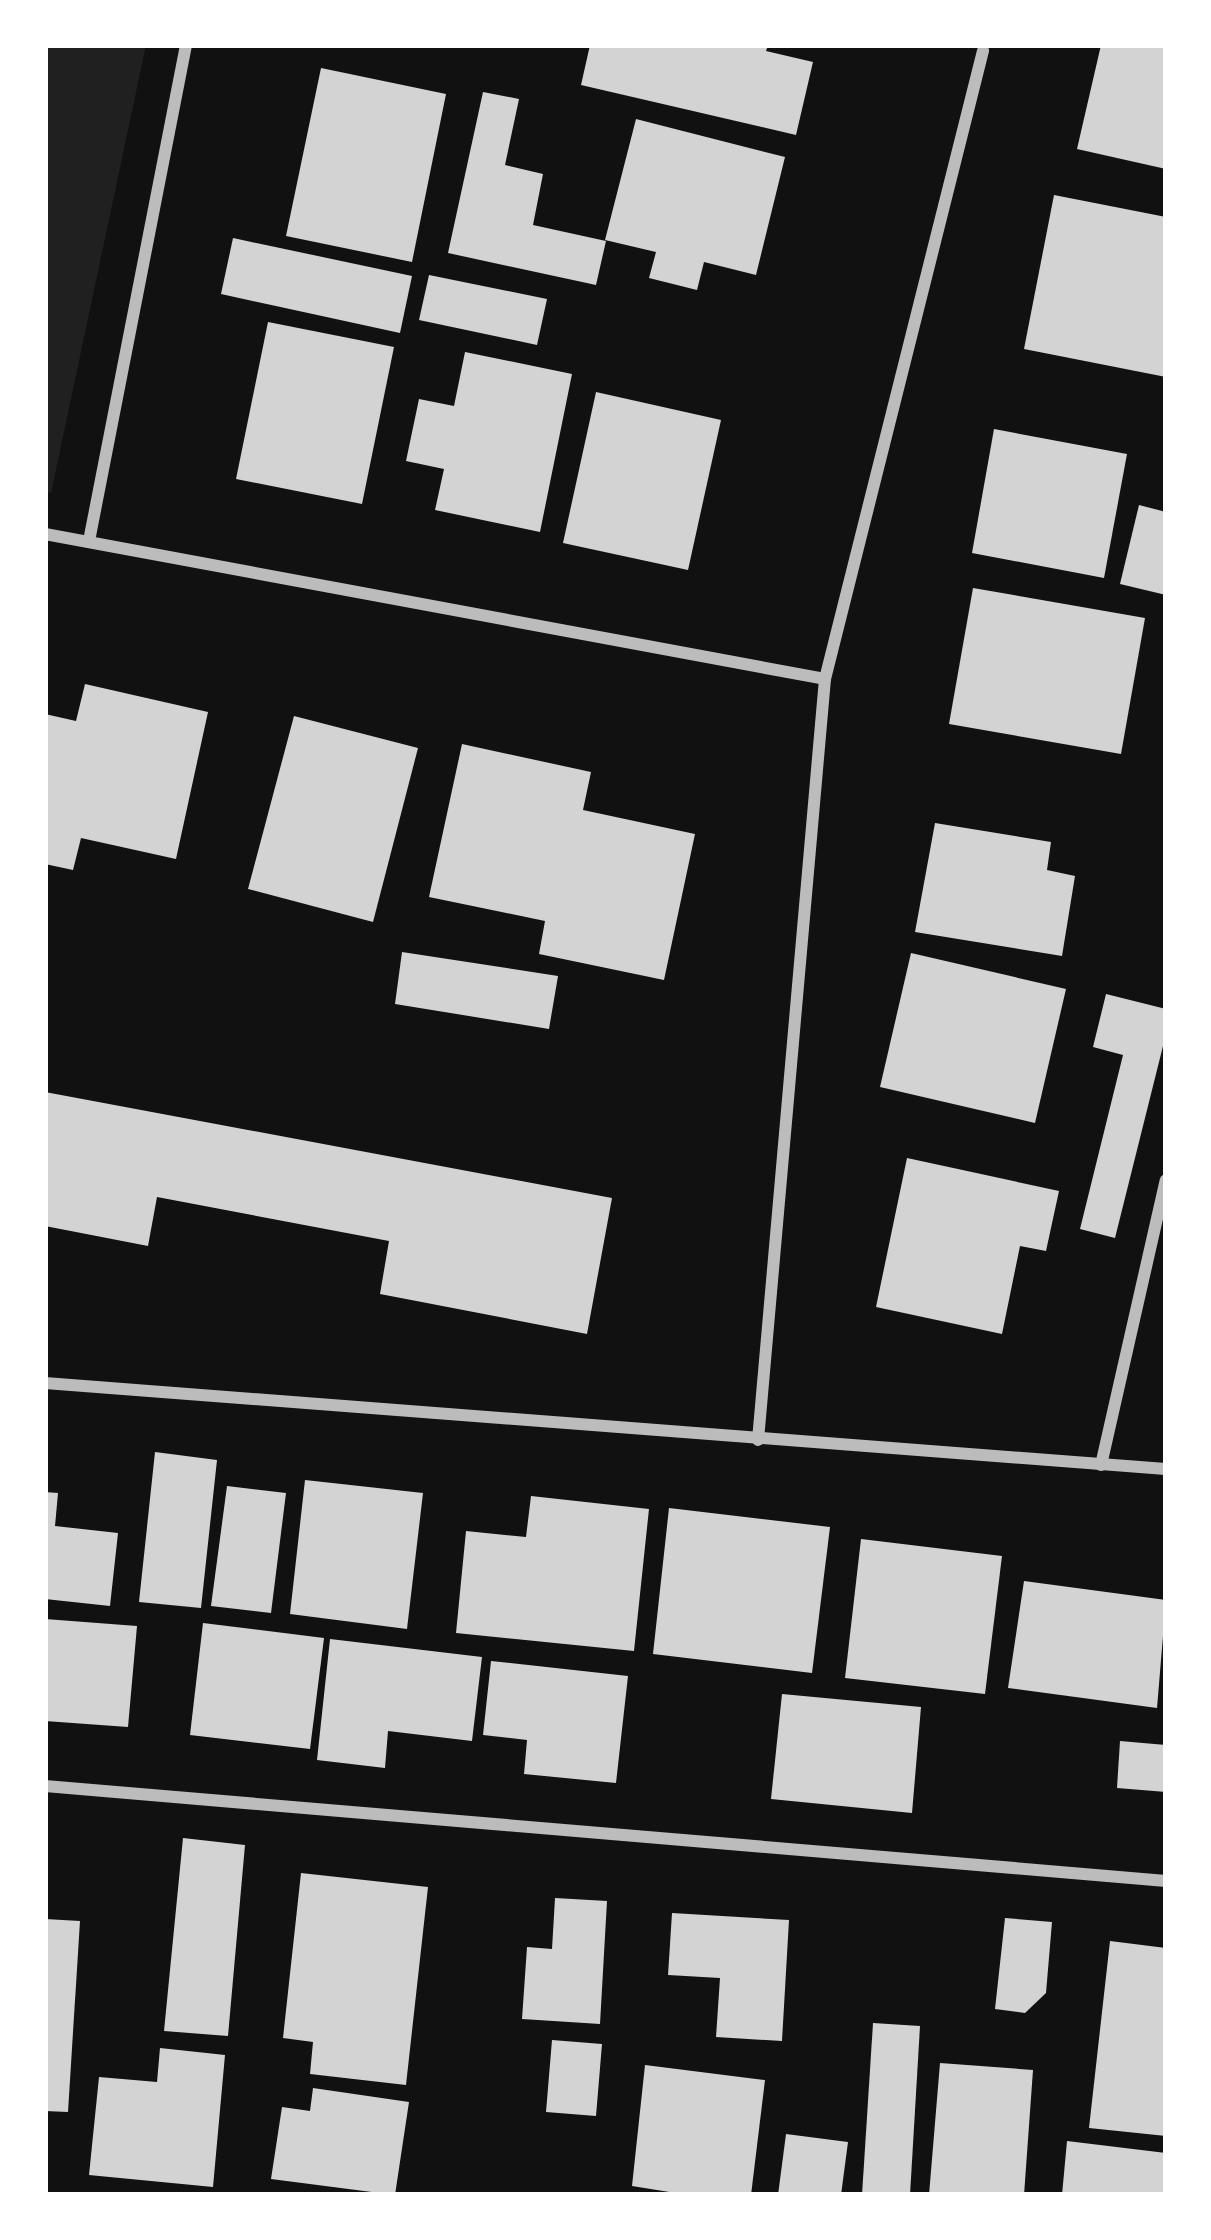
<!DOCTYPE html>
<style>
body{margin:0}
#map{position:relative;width:1211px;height:2240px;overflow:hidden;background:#111;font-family:"DejaVu Sans",sans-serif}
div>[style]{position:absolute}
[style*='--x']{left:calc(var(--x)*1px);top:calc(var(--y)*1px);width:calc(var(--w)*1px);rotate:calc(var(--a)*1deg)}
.green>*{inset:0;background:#202020}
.building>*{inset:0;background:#d3d3d3}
.minor>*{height:12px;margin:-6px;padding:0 6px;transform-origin:6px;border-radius:6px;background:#bcbcbc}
span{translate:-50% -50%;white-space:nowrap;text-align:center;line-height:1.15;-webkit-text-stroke:12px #fff;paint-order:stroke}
.frame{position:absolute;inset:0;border:48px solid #fff;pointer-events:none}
</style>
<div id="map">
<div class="green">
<div style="clip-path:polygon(45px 45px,146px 45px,51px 493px,45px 492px)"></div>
</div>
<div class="building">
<div style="clip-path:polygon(590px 45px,768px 45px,766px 51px,813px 62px,796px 135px,581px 85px)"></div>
<div style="clip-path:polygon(1101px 45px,1166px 45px,1166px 169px,1077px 149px)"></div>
<div style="clip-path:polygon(321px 68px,446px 94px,412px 262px,286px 236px)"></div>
<div style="clip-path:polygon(483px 92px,519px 99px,505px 165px,543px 174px,533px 225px,606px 241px,596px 285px,448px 253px)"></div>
<div style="clip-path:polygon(636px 119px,785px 157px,756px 275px,704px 262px,697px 290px,649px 278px,656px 252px,605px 240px)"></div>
<div style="clip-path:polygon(1054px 195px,1166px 217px,1166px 377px,1024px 349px)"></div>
<div style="clip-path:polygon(233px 238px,412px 276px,400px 333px,221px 294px)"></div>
<div style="clip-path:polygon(429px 275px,547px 299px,537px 345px,419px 320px)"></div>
<div style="clip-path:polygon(268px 322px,394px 347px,362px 504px,236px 479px)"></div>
<div style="clip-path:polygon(465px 352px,572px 374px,540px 532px,435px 510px,444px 469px,406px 461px,419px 399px,454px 406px)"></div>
<div style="clip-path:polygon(596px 392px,721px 420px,688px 570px,563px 543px)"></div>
<div style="clip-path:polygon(994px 429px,1127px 454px,1104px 578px,972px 553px)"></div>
<div style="clip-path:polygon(1139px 505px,1166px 512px,1166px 595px,1120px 584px)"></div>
<div style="clip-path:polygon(973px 588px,1145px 618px,1121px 754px,949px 724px)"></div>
<div style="clip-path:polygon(85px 684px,208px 712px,176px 859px,81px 838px,73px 870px,45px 864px,45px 714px,76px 721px)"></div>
<div style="clip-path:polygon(294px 716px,418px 748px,373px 922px,248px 889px)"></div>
<div style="clip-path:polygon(462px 744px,591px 772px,583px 810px,695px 834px,664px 980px,539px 954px,545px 921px,429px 897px)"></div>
<div style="clip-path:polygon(935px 823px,1051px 842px,1047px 870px,1075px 876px,1062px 956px,915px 932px)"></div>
<div style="clip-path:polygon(402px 952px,558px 976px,549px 1029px,395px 1004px)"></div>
<div style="clip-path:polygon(911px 953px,1066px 989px,1035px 1123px,880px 1087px)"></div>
<div style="clip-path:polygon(1106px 994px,1166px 1009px,1166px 1034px,1115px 1238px,1080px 1229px,1123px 1055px,1093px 1047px)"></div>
<div style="clip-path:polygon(45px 1092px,612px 1198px,587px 1334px,380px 1294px,389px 1241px,157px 1197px,148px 1246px,45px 1226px)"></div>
<div style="clip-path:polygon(907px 1158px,1059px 1191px,1046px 1251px,1020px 1246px,1002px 1334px,876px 1307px)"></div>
<div style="clip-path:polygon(155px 1452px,217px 1460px,201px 1608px,139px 1602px)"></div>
<div style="clip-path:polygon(305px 1480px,423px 1493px,407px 1629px,290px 1614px)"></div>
<div style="clip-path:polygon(227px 1486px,286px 1493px,271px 1613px,211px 1606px)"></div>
<div style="clip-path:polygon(45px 1492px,58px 1493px,55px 1526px,118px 1533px,110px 1606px,45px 1599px)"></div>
<div style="clip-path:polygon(531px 1496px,649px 1509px,634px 1651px,456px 1633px,466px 1531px,526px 1537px)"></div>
<div style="clip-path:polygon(669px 1508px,830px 1527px,812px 1673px,653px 1654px)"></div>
<div style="clip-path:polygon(861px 1539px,1002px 1556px,985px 1694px,845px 1678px)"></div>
<div style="clip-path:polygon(1024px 1581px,1166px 1600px,1157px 1708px,1008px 1688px)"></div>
<div style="clip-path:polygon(45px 1619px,137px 1626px,128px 1727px,45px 1721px)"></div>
<div style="clip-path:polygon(203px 1623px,324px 1638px,310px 1749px,190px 1735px)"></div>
<div style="clip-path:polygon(330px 1639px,482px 1657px,472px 1741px,388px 1731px,385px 1768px,317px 1760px)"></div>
<div style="clip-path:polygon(491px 1661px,628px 1676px,616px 1783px,524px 1774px,527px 1740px,483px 1735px)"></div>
<div style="clip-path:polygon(782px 1694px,921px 1707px,912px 1813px,771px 1799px)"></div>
<div style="clip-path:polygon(1120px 1741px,1166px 1745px,1166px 1792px,1117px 1788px)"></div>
<div style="clip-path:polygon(183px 1838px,245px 1845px,228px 2036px,164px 2031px)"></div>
<div style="clip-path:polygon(301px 1873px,428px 1887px,406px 2085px,310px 2074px,313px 2042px,283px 2038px)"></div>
<div style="clip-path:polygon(555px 1898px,607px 1901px,600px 2024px,522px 2019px,527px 1947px,552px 1949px)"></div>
<div style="clip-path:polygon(672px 1913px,789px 1920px,782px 2041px,716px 2037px,720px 1978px,668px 1975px)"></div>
<div style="clip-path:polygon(1005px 1918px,1052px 1922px,1046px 1993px,1025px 2013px,995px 2009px)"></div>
<div style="clip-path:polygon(45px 1919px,80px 1921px,68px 2112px,45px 2111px)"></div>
<div style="clip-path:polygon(1110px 1941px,1166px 1948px,1166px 2136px,1089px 2128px)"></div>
<div style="clip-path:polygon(873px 2023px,920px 2026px,910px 2195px,862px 2195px)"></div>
<div style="clip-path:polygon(552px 2040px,602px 2044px,596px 2116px,546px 2112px)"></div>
<div style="clip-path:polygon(160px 2048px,225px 2055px,213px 2187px,89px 2175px,99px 2077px,157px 2082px)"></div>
<div style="clip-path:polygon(940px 2063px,1033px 2070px,1024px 2195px,929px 2195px)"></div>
<div style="clip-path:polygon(645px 2065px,765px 2080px,751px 2195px,688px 2195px,632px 2186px)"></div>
<div style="clip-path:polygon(313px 2088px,409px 2102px,395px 2195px,271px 2179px,282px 2107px,310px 2111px)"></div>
<div style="clip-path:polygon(786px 2134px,848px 2142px,841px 2195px,778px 2195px)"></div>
<div style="clip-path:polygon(1067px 2141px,1166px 2153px,1166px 2195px,1062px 2195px)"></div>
</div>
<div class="minor">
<div style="--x:45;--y:534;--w:793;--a:10.53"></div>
<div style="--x:89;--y:541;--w:505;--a:-78.93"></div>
<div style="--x:45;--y:1383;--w:1124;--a:4.39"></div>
<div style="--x:758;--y:1440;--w:764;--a:-84.97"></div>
<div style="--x:825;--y:679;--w:648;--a:-75.88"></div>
<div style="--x:1101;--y:1465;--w:292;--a:-77.2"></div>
<div style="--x:45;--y:1786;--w:1125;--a:4.84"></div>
</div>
<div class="frame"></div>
</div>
